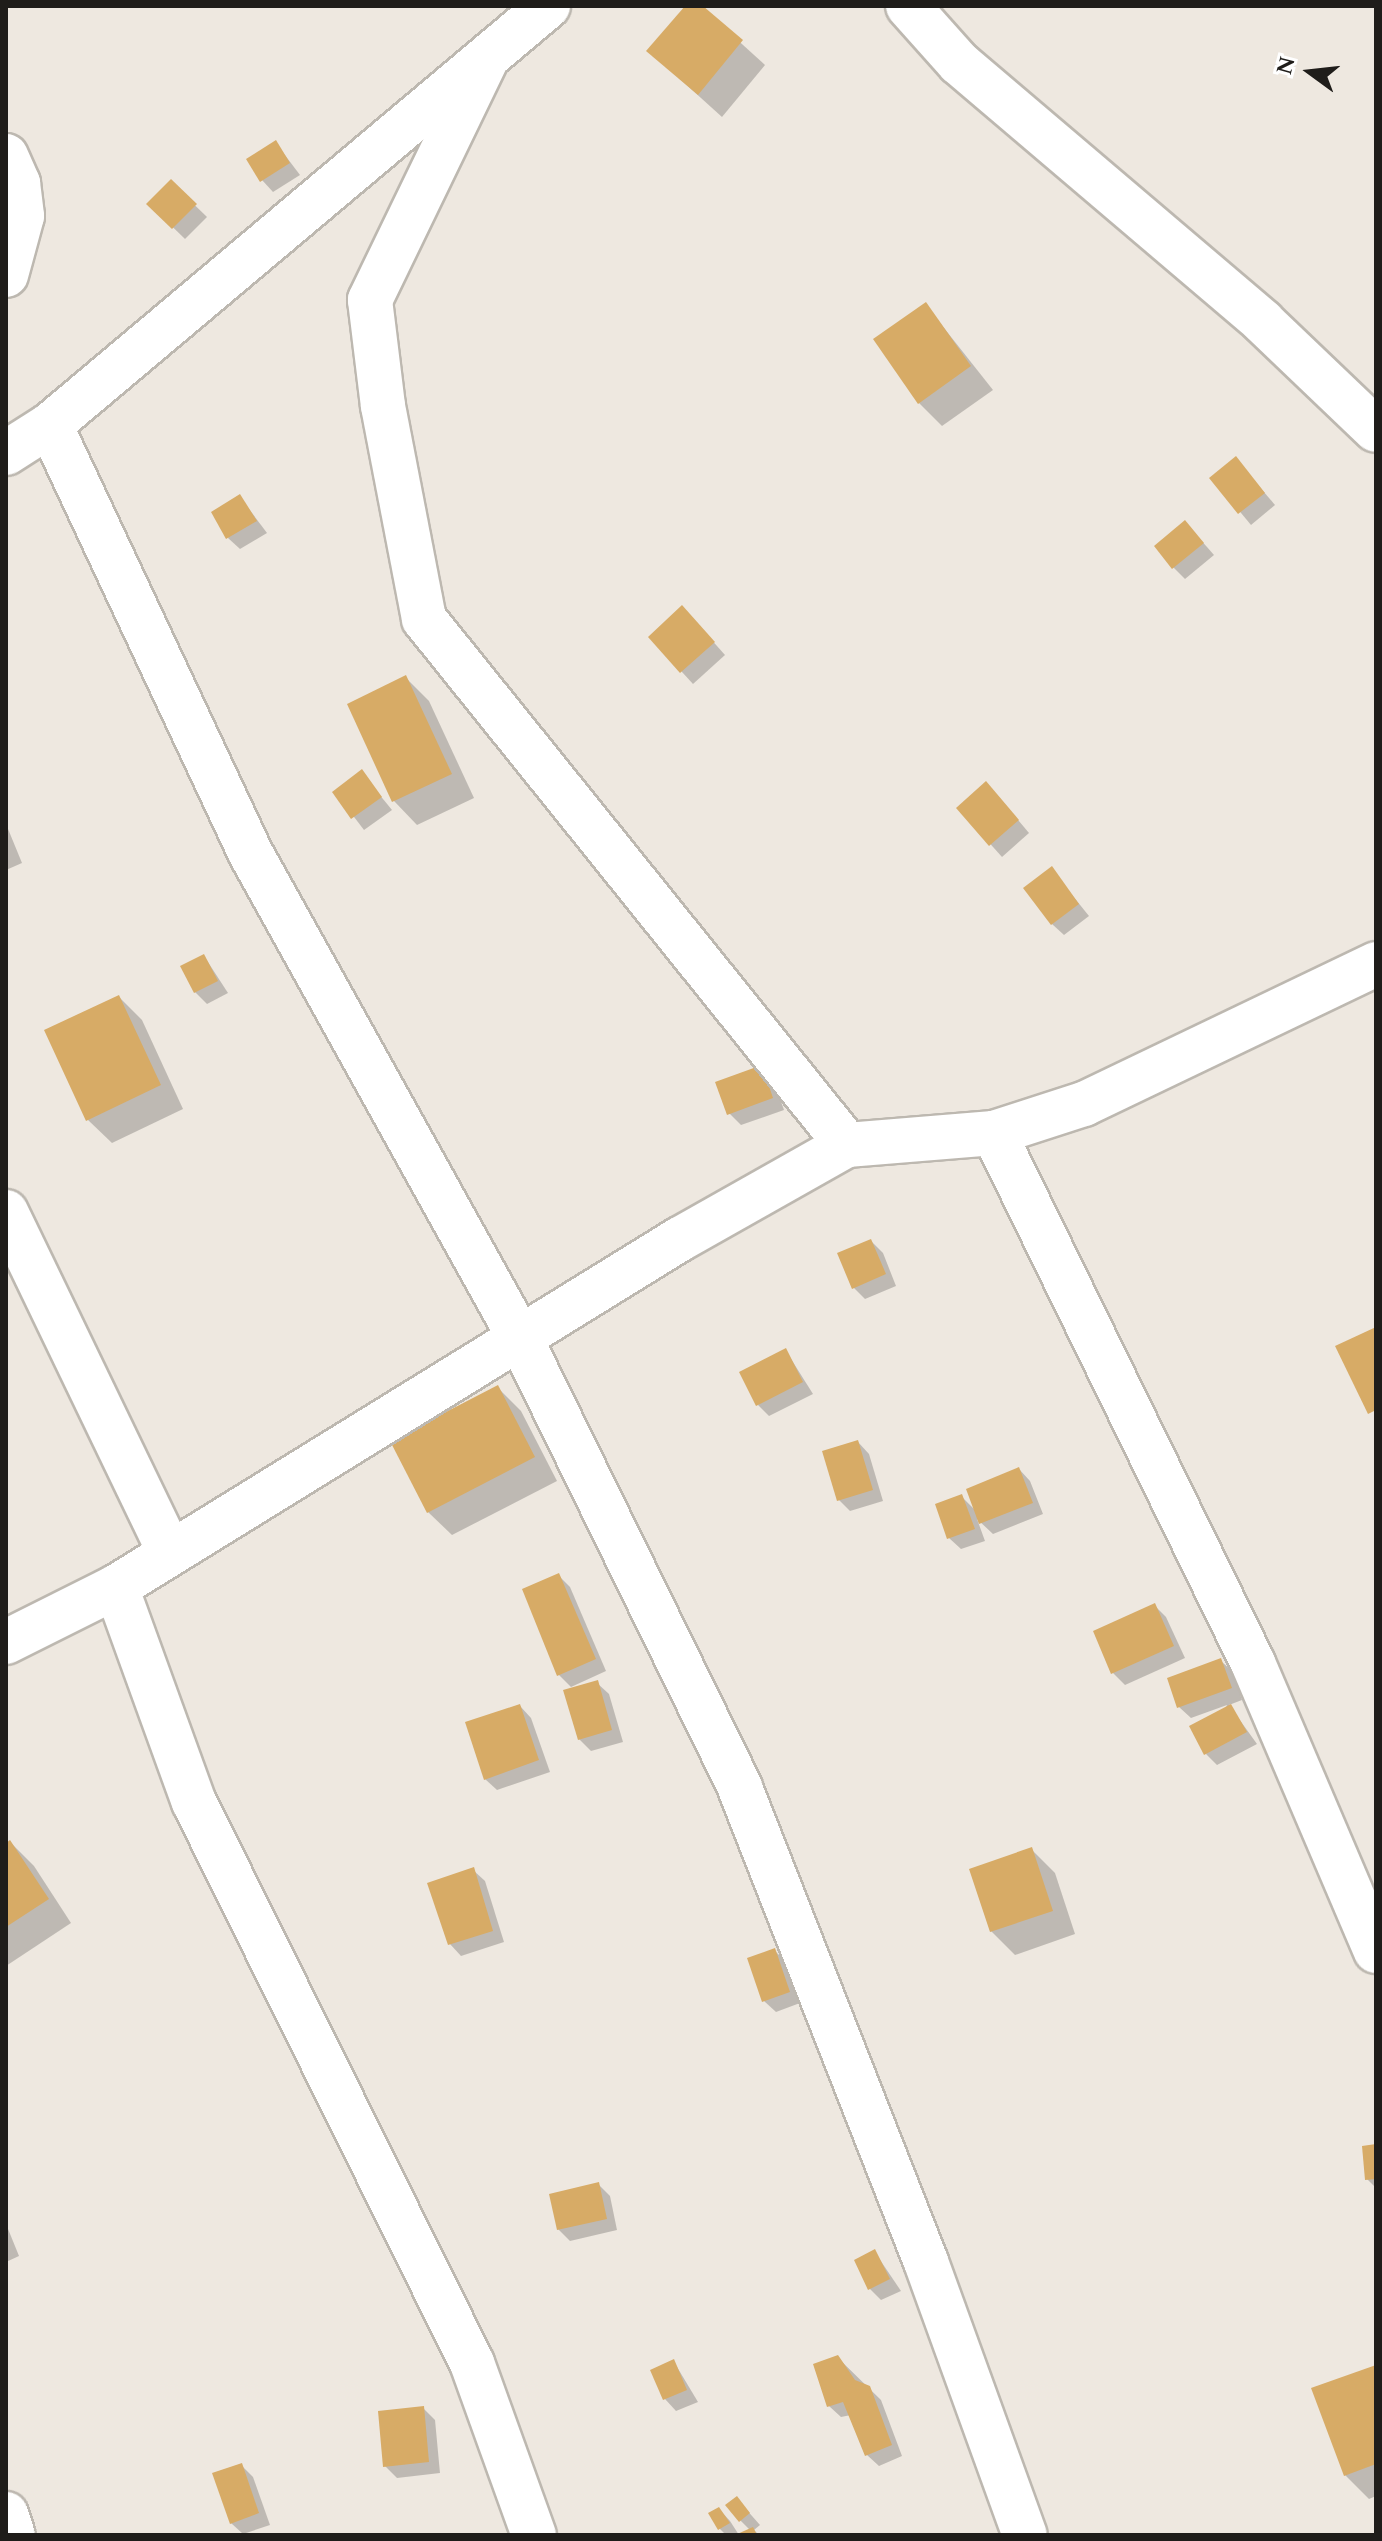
<!DOCTYPE html>
<style>
body{margin:0}
#map{position:relative;width:1382px;height:2541px;overflow:hidden;background:#eee8e0;font-family:Spectral,serif}
div>[style]{position:absolute}
[style*='--x']{left:calc(var(--x)*1px);top:calc(var(--y)*1px);width:calc(var(--w)*1px);rotate:calc(var(--a)*1deg)}
.shadow>*{inset:0;background:#0003}
.building>*{inset:0;background:#d7ab66}
.roads{filter:drop-shadow(2px 0 #bdb8b0) drop-shadow(-2px 0 #bdb8b0) drop-shadow(0 2px #bdb8b0) drop-shadow(0 -2px #bdb8b0)}
.minor>*{height:44px;margin:-22px;padding:0 22px;transform-origin:22px;border-radius:22px;background:#fff}
span{translate:-50% -50%;white-space:nowrap;text-align:center;line-height:1.15;-webkit-text-stroke:8px #fff;paint-order:stroke}
.frame{position:absolute;inset:0;border:8px solid #1f1d1a;pointer-events:none}
.north{position:absolute;left:1270px;top:32px;width:80px;height:80px;-webkit-text-stroke:6px #fff;paint-order:stroke;rotate:285deg;font-size:22px;font-weight:700;line-height:32px;text-align:center;color:#1f1d1a}
.north::after{content:'';display:block;margin:auto;width:28px;height:36px;background:#1f1d1a;clip-path:polygon(50% 0,100% 100%,50% 72%,0 100%)}
</style>
<div id="map">
<div class="shadow">
<div style="clip-path:polygon(687px 6px,700px 6px,765px 65px,722px 117px,649px 51px)"></div>
<div style="clip-path:polygon(275px 142px,300px 175px,273px 192px,262px 180px)"></div>
<div style="clip-path:polygon(171px 182px,207px 217px,185px 239px,149px 204px)"></div>
<div style="clip-path:polygon(925px 304px,993px 390px,942px 426px,919px 403px)"></div>
<div style="clip-path:polygon(1236px 459px,1275px 505px,1251px 525px,1212px 478px)"></div>
<div style="clip-path:polygon(240px 497px,267px 533px,240px 549px,228px 538px)"></div>
<div style="clip-path:polygon(1185px 522px,1214px 555px,1185px 579px,1173px 567px)"></div>
<div style="clip-path:polygon(693px 619px,725px 655px,693px 684px,650px 637px)"></div>
<div style="clip-path:polygon(406px 678px,429px 701px,474px 798px,417px 825px,394px 801px,350px 705px)"></div>
<div style="clip-path:polygon(361px 772px,392px 810px,364px 830px,335px 792px)"></div>
<div style="clip-path:polygon(997px 795px,1029px 833px,1002px 857px,959px 809px)"></div>
<div style="clip-path:polygon(6px 824px,22px 863px,6px 870px)"></div>
<div style="clip-path:polygon(1051px 869px,1089px 916px,1064px 935px,1052px 924px)"></div>
<div style="clip-path:polygon(204px 956px,228px 993px,207px 1004px,195px 992px)"></div>
<div style="clip-path:polygon(119px 997px,142px 1020px,183px 1109px,112px 1143px,88px 1120px)"></div>
<div style="clip-path:polygon(773px 1079px,784px 1110px,741px 1125px,729px 1113px,718px 1084px)"></div>
<div style="clip-path:polygon(871px 1241px,883px 1253px,896px 1286px,865px 1299px,853px 1287px)"></div>
<div style="clip-path:polygon(786px 1351px,813px 1394px,769px 1416px,758px 1405px)"></div>
<div style="clip-path:polygon(498px 1388px,521px 1411px,557px 1481px,452px 1535px,428px 1512px)"></div>
<div style="clip-path:polygon(858px 1442px,869px 1454px,883px 1501px,850px 1511px,838px 1499px)"></div>
<div style="clip-path:polygon(1019px 1469px,1030px 1481px,1043px 1514px,993px 1534px,977px 1519px,985px 1541px,961px 1549px,949px 1538px,962px 1497px,977px 1512px)"></div>
<div style="clip-path:polygon(559px 1576px,570px 1587px,606px 1671px,571px 1687px,559px 1675px)"></div>
<div style="clip-path:polygon(1154px 1605px,1166px 1617px,1185px 1658px,1125px 1685px,1113px 1673px)"></div>
<div style="clip-path:polygon(1221px 1661px,1233px 1672px,1242px 1700px,1229px 1705px,1257px 1744px,1217px 1765px,1206px 1754px,1227px 1705px,1191px 1718px,1179px 1707px)"></div>
<div style="clip-path:polygon(597px 1683px,609px 1694px,623px 1742px,591px 1751px,579px 1739px)"></div>
<div style="clip-path:polygon(520px 1706px,531px 1718px,550px 1772px,497px 1790px,485px 1779px)"></div>
<div style="clip-path:polygon(10px 1842px,34px 1866px,71px 1923px,6px 1966px,6px 1845px)"></div>
<div style="clip-path:polygon(1031px 1849px,1055px 1873px,1075px 1934px,1015px 1955px,991px 1931px)"></div>
<div style="clip-path:polygon(473px 1870px,485px 1881px,504px 1942px,461px 1956px,450px 1944px)"></div>
<div style="clip-path:polygon(774px 1950px,786px 1962px,800px 2003px,776px 2012px,764px 2001px)"></div>
<div style="clip-path:polygon(1376px 2146px,1376px 2188px,1367px 2179px)"></div>
<div style="clip-path:polygon(599px 2185px,610px 2196px,617px 2230px,570px 2241px,558px 2229px)"></div>
<div style="clip-path:polygon(6px 2224px,19px 2256px,6px 2262px)"></div>
<div style="clip-path:polygon(874px 2251px,901px 2291px,881px 2300px,870px 2289px)"></div>
<div style="clip-path:polygon(837px 2357px,881px 2400px,902px 2456px,879px 2466px,867px 2455px,851px 2415px,841px 2417px,829px 2406px)"></div>
<div style="clip-path:polygon(674px 2362px,698px 2402px,676px 2411px,665px 2399px)"></div>
<div style="clip-path:polygon(1376px 2367px,1376px 2496px,1369px 2499px,1345px 2475px)"></div>
<div style="clip-path:polygon(423px 2408px,435px 2420px,440px 2473px,397px 2478px,385px 2466px)"></div>
<div style="clip-path:polygon(241px 2465px,253px 2477px,270px 2525px,243px 2534px,231px 2523px)"></div>
<div style="clip-path:polygon(737px 2499px,760px 2525px,754px 2530px,759px 2535px,740px 2535px,750px 2530px,740px 2520px)"></div>
<div style="clip-path:polygon(719px 2509px,730px 2521px,739px 2535px,726px 2535px,720px 2529px)"></div>
</div>
<div class="building">
<div style="clip-path:polygon(685px 6px,703px 6px,743px 40px,698px 95px,646px 51px)"></div>
<div style="clip-path:polygon(276px 140px,290px 163px,260px 182px,246px 159px)"></div>
<div style="clip-path:polygon(171px 179px,197px 204px,172px 229px,146px 204px)"></div>
<div style="clip-path:polygon(926px 302px,971px 366px,918px 404px,873px 339px)"></div>
<div style="clip-path:polygon(1236px 456px,1265px 493px,1238px 514px,1209px 478px)"></div>
<div style="clip-path:polygon(240px 494px,257px 521px,226px 539px,211px 512px)"></div>
<div style="clip-path:polygon(1185px 520px,1204px 543px,1172px 569px,1154px 546px)"></div>
<div style="clip-path:polygon(682px 605px,715px 642px,680px 673px,648px 637px)"></div>
<div style="clip-path:polygon(406px 675px,452px 774px,392px 802px,347px 704px)"></div>
<div style="clip-path:polygon(362px 769px,382px 797px,351px 819px,332px 792px)"></div>
<div style="clip-path:polygon(986px 781px,1019px 820px,989px 846px,956px 808px)"></div>
<div style="clip-path:polygon(1052px 866px,1079px 904px,1051px 925px,1023px 888px)"></div>
<div style="clip-path:polygon(204px 954px,218px 981px,194px 993px,180px 966px)"></div>
<div style="clip-path:polygon(119px 995px,161px 1085px,86px 1121px,44px 1030px)"></div>
<div style="clip-path:polygon(762px 1065px,773px 1098px,727px 1115px,715px 1082px)"></div>
<div style="clip-path:polygon(871px 1239px,886px 1274px,852px 1289px,837px 1253px)"></div>
<div style="clip-path:polygon(1376px 1327px,1376px 1410px,1368px 1414px,1335px 1346px)"></div>
<div style="clip-path:polygon(786px 1348px,803px 1382px,756px 1406px,739px 1372px)"></div>
<div style="clip-path:polygon(498px 1385px,535px 1457px,427px 1513px,390px 1441px)"></div>
<div style="clip-path:polygon(858px 1440px,873px 1490px,837px 1501px,822px 1451px)"></div>
<div style="clip-path:polygon(1019px 1467px,1033px 1503px,979px 1524px,966px 1489px)"></div>
<div style="clip-path:polygon(962px 1494px,975px 1529px,947px 1539px,935px 1504px)"></div>
<div style="clip-path:polygon(559px 1573px,596px 1659px,557px 1676px,522px 1589px)"></div>
<div style="clip-path:polygon(1155px 1603px,1174px 1646px,1111px 1674px,1093px 1631px)"></div>
<div style="clip-path:polygon(1221px 1658px,1232px 1688px,1177px 1708px,1167px 1678px)"></div>
<div style="clip-path:polygon(598px 1680px,612px 1730px,578px 1740px,563px 1690px)"></div>
<div style="clip-path:polygon(520px 1704px,539px 1760px,484px 1780px,465px 1722px)"></div>
<div style="clip-path:polygon(1231px 1704px,1247px 1732px,1204px 1755px,1189px 1726px)"></div>
<div style="clip-path:polygon(10px 1840px,49px 1899px,6px 1927px,6px 1843px)"></div>
<div style="clip-path:polygon(1032px 1847px,1053px 1911px,990px 1932px,969px 1869px)"></div>
<div style="clip-path:polygon(474px 1867px,493px 1931px,448px 1945px,427px 1883px)"></div>
<div style="clip-path:polygon(775px 1948px,790px 1992px,762px 2002px,747px 1958px)"></div>
<div style="clip-path:polygon(1376px 2144px,1376px 2179px,1365px 2180px,1362px 2146px)"></div>
<div style="clip-path:polygon(599px 2182px,607px 2219px,557px 2230px,549px 2194px)"></div>
<div style="clip-path:polygon(875px 2249px,890px 2279px,868px 2290px,854px 2260px)"></div>
<div style="clip-path:polygon(838px 2355px,855px 2380px,870px 2386px,892px 2445px,865px 2456px,843px 2402px,827px 2407px,813px 2364px)"></div>
<div style="clip-path:polygon(674px 2359px,687px 2390px,663px 2400px,650px 2370px)"></div>
<div style="clip-path:polygon(1376px 2365px,1376px 2464px,1344px 2476px,1311px 2388px)"></div>
<div style="clip-path:polygon(424px 2406px,429px 2462px,383px 2467px,378px 2411px)"></div>
<div style="clip-path:polygon(242px 2463px,259px 2513px,230px 2524px,212px 2473px)"></div>
<div style="clip-path:polygon(737px 2496px,750px 2513px,739px 2522px,725px 2505px)"></div>
<div style="clip-path:polygon(719px 2507px,730px 2523px,718px 2530px,708px 2513px)"></div>
<div style="clip-path:polygon(753px 2527px,757px 2535px,735px 2535px)"></div>
</div>
<div class="roads">
<div class="minor">
<div style="--x:908;--y:6;--w:76;--a:48.2"></div>
<div style="--x:959;--y:63;--w:399;--a:40.4"></div>
<div style="--x:1263;--y:322;--w:156;--a:43.7"></div>
<div style="--x:487;--y:58;--w:269;--a:115.8"></div>
<div style="--x:370;--y:300;--w:107;--a:83"></div>
<div style="--x:383;--y:406;--w:217;--a:79.1"></div>
<div style="--x:424;--y:619;--w:675;--a:51.19"></div>
<div style="--x:6;--y:156;--w:30;--a:66"></div>
<div style="--x:18;--y:183;--w:33;--a:83"></div>
<div style="--x:22;--y:216;--w:61;--a:105.2"></div>
<div style="--x:50;--y:425;--w:474;--a:64.9"></div>
<div style="--x:251;--y:854;--w:556;--a:60.95"></div>
<div style="--x:521;--y:1340;--w:499;--a:63.9"></div>
<div style="--x:740;--y:1788;--w:509;--a:68.57"></div>
<div style="--x:926;--y:2262;--w:290;--a:70.1"></div>
<div style="--x:6;--y:453;--w:52;--a:-32.5"></div>
<div style="--x:50;--y:425;--w:651;--a:-40.08"></div>
<div style="--x:994;--y:1133;--w:590;--a:63.96"></div>
<div style="--x:1253;--y:1663;--w:313;--a:66.9"></div>
<div style="--x:6;--y:1212;--w:376;--a:64.3"></div>
<div style="--x:116;--y:1587;--w:229;--a:70.1"></div>
<div style="--x:194;--y:1802;--w:626;--a:63.64"></div>
<div style="--x:472;--y:2363;--w:183;--a:70.2"></div>
<div style="--x:6;--y:1642;--w:123;--a:-26.6"></div>
<div style="--x:116;--y:1587;--w:663;--a:-31.68"></div>
<div style="--x:680;--y:1239;--w:192;--a:-29.4"></div>
<div style="--x:847;--y:1145;--w:147;--a:-4.7"></div>
<div style="--x:994;--y:1133;--w:95;--a:-17.9"></div>
<div style="--x:1084;--y:1104;--w:324;--a:-25.6"></div>
<div style="--x:6;--y:2514;--w:22;--a:72"></div>
</div>
</div>
<div class="frame"></div>
<div class="north">N</div>
</div>
